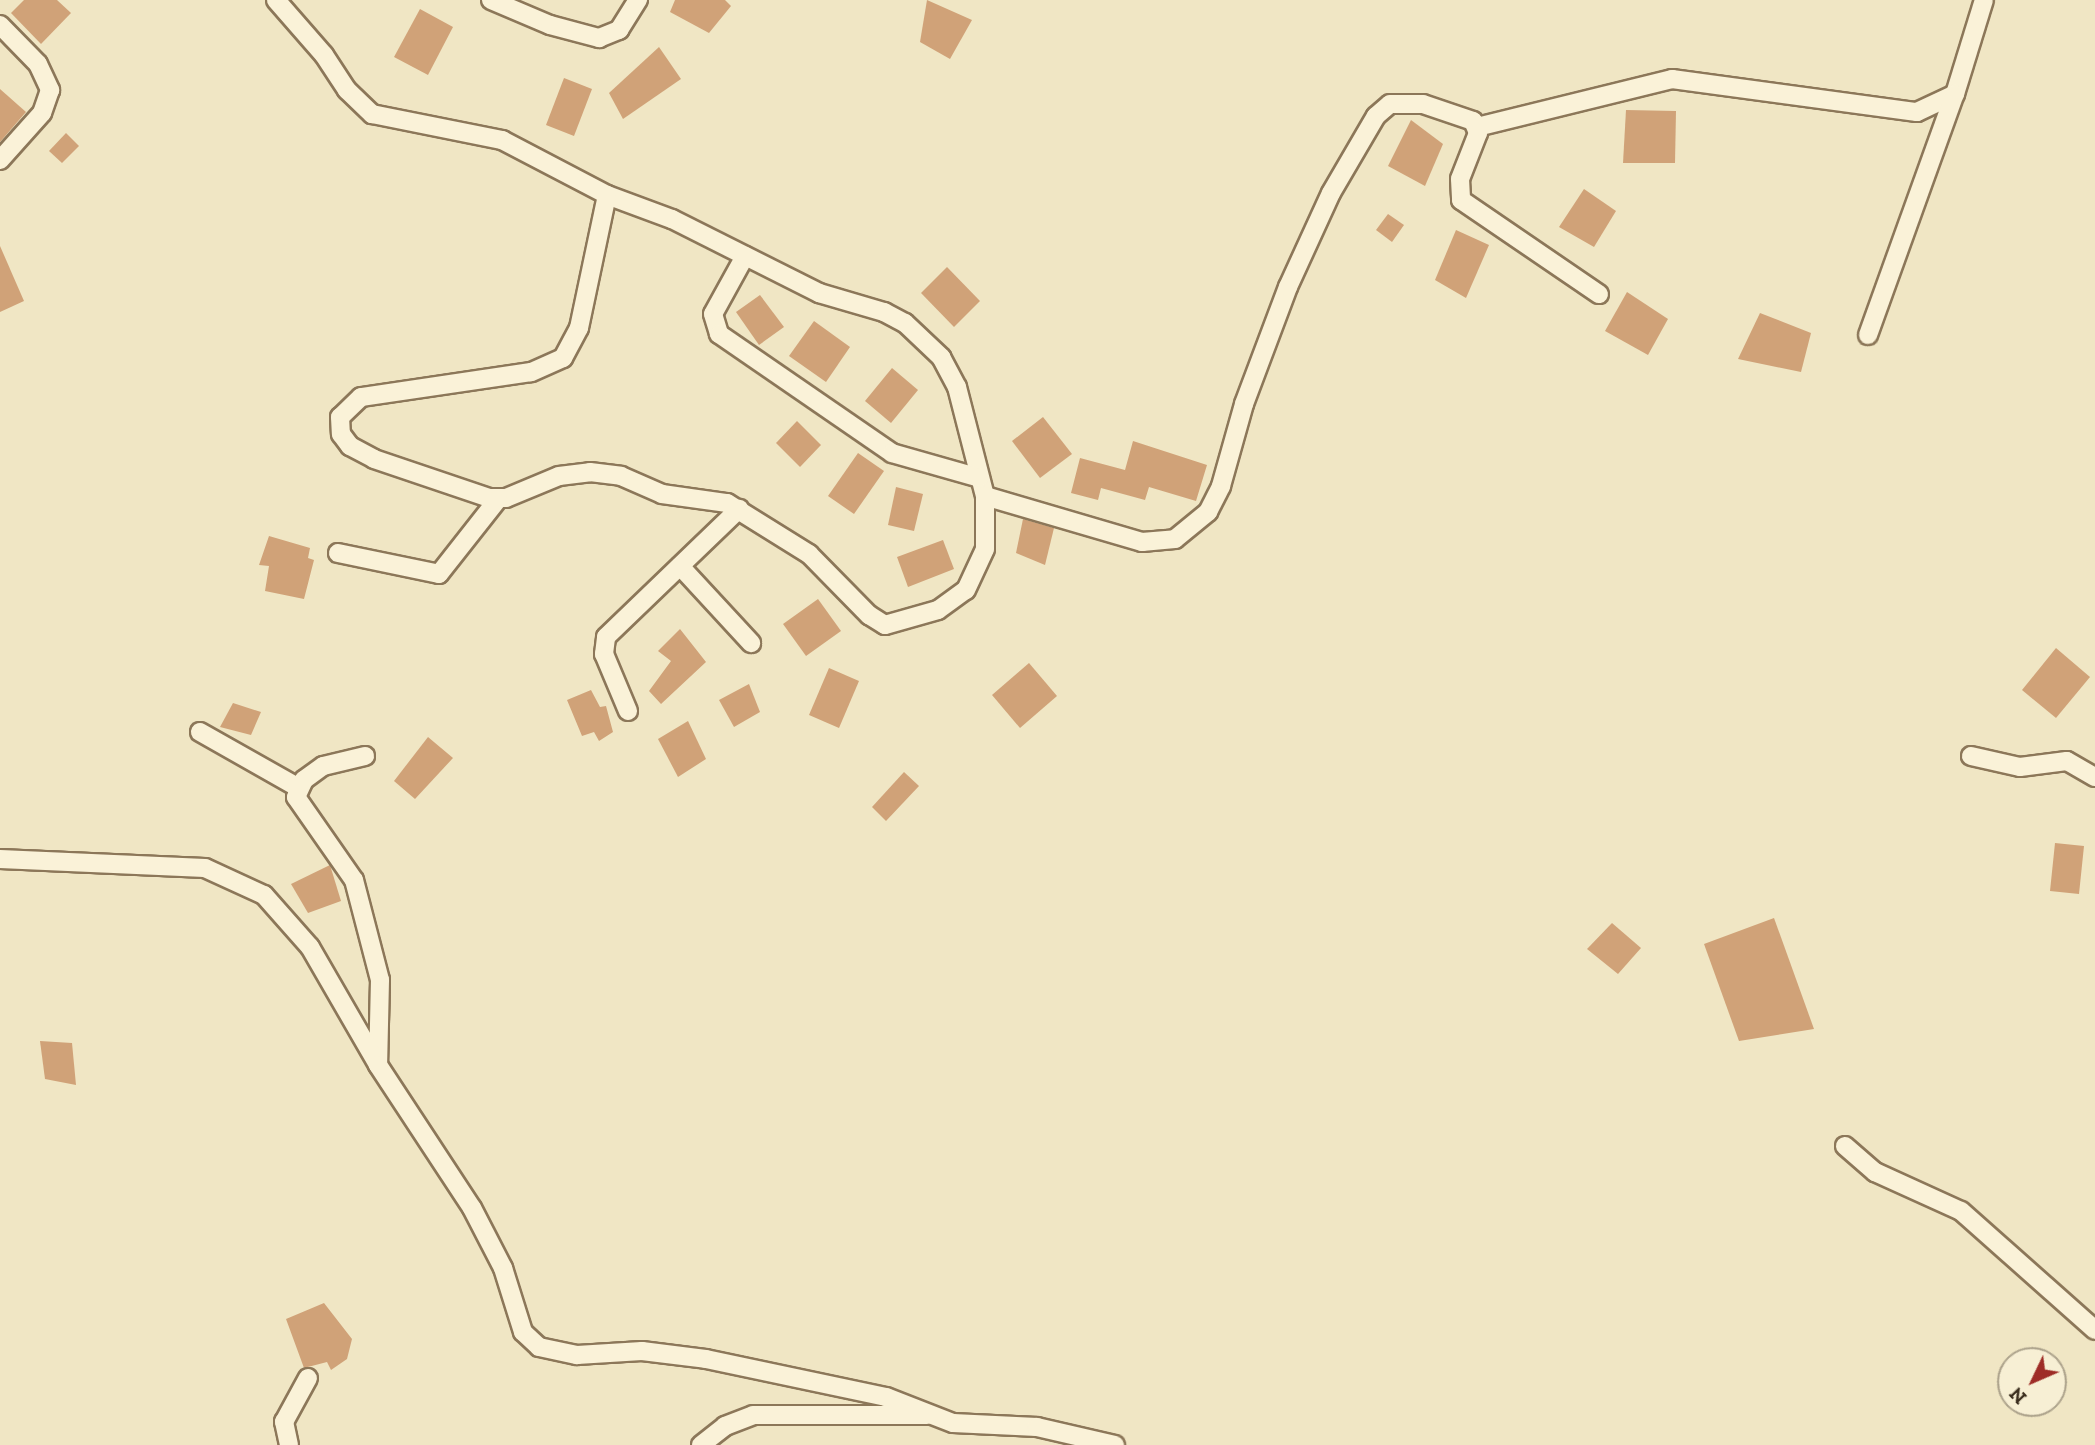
<!DOCTYPE html>
<style>
body{margin:0}
#map{position:relative;width:2095px;height:1445px;overflow:hidden;background:#f0e6c4;font-family:"Zilla Slab",serif}
div>[style]{position:absolute}
[style*='--x']{left:calc(var(--x)*1px);top:calc(var(--y)*1px);width:calc(var(--w)*1px);rotate:calc(var(--a)*1deg)}
.building>*{inset:0;background:#d0a278}
.roads{filter:drop-shadow(2px 0 #8c7759) drop-shadow(-2px 0 #8c7759) drop-shadow(0 2px #8c7759) drop-shadow(0 -2px #8c7759)}
.minor>*{height:18px;margin:-9px;padding:0 9px;transform-origin:9px;border-radius:9px;background:#faf2d8}
span{translate:-50% -50%;white-space:nowrap;text-align:center;line-height:1.15;-webkit-text-stroke:7px #f7efd4;paint-order:stroke}
.north{position:absolute;left:1997px;top:1347px;width:70px;height:70px;box-sizing:border-box;background:#f7efd4;border:2px solid #aca28b;border-radius:50%;rotate:226deg;font-size:19px;font-weight:700;line-height:28px;text-align:center;color:#3b2e1e}
.north::after{content:'';display:block;margin:auto;width:24px;height:32px;background:#9e2c26;clip-path:polygon(50% 0,100% 100%,50% 72%,0 100%)}
</style>
<div id="map">
<div class="building">
<div style="clip-path:polygon(24px 0,57px 0,71px 13px,41px 44px,11px 13px)"></div>
<div style="clip-path:polygon(675px 0,725px 0,731px 6px,709px 33px,670px 12px)"></div>
<div style="clip-path:polygon(927px 0,972px 20px,950px 59px,920px 42px)"></div>
<div style="clip-path:polygon(420px 9px,453px 27px,428px 75px,394px 57px)"></div>
<div style="clip-path:polygon(659px 47px,681px 79px,623px 119px,609px 93px)"></div>
<div style="clip-path:polygon(564px 78px,592px 89px,574px 136px,546px 125px)"></div>
<div style="clip-path:polygon(0 89px,26px 112px,0 142px)"></div>
<div style="clip-path:polygon(1626px 110px,1676px 111px,1675px 163px,1623px 163px)"></div>
<div style="clip-path:polygon(1411px 120px,1443px 144px,1425px 186px,1388px 166px)"></div>
<div style="clip-path:polygon(66px 133px,79px 146px,62px 163px,49px 151px)"></div>
<div style="clip-path:polygon(1584px 189px,1616px 211px,1594px 247px,1559px 227px)"></div>
<div style="clip-path:polygon(1388px 214px,1404px 225px,1392px 242px,1376px 230px)"></div>
<div style="clip-path:polygon(1456px 230px,1489px 245px,1466px 298px,1435px 280px)"></div>
<div style="clip-path:polygon(0 246px,24px 301px,0 312px)"></div>
<div style="clip-path:polygon(947px 267px,980px 301px,954px 327px,921px 293px)"></div>
<div style="clip-path:polygon(1627px 292px,1668px 319px,1648px 355px,1605px 331px)"></div>
<div style="clip-path:polygon(760px 295px,784px 327px,759px 345px,736px 312px)"></div>
<div style="clip-path:polygon(1760px 313px,1811px 333px,1801px 372px,1738px 359px)"></div>
<div style="clip-path:polygon(814px 321px,850px 347px,826px 382px,789px 356px)"></div>
<div style="clip-path:polygon(892px 368px,918px 390px,891px 423px,865px 401px)"></div>
<div style="clip-path:polygon(1043px 417px,1072px 454px,1040px 478px,1012px 441px)"></div>
<div style="clip-path:polygon(797px 421px,821px 445px,800px 467px,776px 443px)"></div>
<div style="clip-path:polygon(1133px 441px,1207px 465px,1196px 501px,1149px 487px,1145px 500px,1101px 488px,1098px 500px,1071px 493px,1080px 458px,1125px 470px)"></div>
<div style="clip-path:polygon(858px 453px,884px 471px,854px 514px,828px 496px)"></div>
<div style="clip-path:polygon(896px 487px,923px 494px,914px 531px,888px 525px)"></div>
<div style="clip-path:polygon(1023px 519px,1054px 528px,1045px 565px,1016px 553px)"></div>
<div style="clip-path:polygon(269px 536px,310px 548px,308px 558px,314px 560px,304px 599px,265px 591px,269px 566px,259px 565px)"></div>
<div style="clip-path:polygon(943px 540px,954px 569px,908px 587px,897px 557px)"></div>
<div style="clip-path:polygon(818px 599px,841px 631px,806px 656px,783px 624px)"></div>
<div style="clip-path:polygon(680px 629px,706px 662px,661px 704px,649px 691px,671px 661px,658px 651px)"></div>
<div style="clip-path:polygon(2056px 648px,2090px 677px,2056px 718px,2022px 690px)"></div>
<div style="clip-path:polygon(1029px 663px,1057px 696px,1020px 728px,992px 695px)"></div>
<div style="clip-path:polygon(829px 668px,859px 681px,839px 728px,809px 715px)"></div>
<div style="clip-path:polygon(749px 684px,760px 712px,734px 727px,719px 700px)"></div>
<div style="clip-path:polygon(591px 690px,600px 707px,606px 706px,613px 732px,599px 741px,594px 732px,582px 736px,567px 700px)"></div>
<div style="clip-path:polygon(233px 703px,261px 712px,251px 735px,220px 727px)"></div>
<div style="clip-path:polygon(688px 721px,706px 759px,678px 777px,658px 739px)"></div>
<div style="clip-path:polygon(428px 737px,453px 758px,415px 799px,394px 781px)"></div>
<div style="clip-path:polygon(904px 772px,919px 786px,886px 821px,872px 807px)"></div>
<div style="clip-path:polygon(2055px 843px,2084px 846px,2079px 894px,2050px 891px)"></div>
<div style="clip-path:polygon(330px 865px,341px 901px,308px 913px,291px 884px)"></div>
<div style="clip-path:polygon(1774px 918px,1814px 1029px,1739px 1041px,1704px 944px)"></div>
<div style="clip-path:polygon(1612px 923px,1641px 948px,1618px 974px,1587px 949px)"></div>
<div style="clip-path:polygon(40px 1041px,72px 1043px,76px 1085px,45px 1079px)"></div>
<div style="clip-path:polygon(324px 1303px,352px 1339px,347px 1359px,331px 1370px,327px 1362px,304px 1368px,286px 1319px)"></div>
</div>
<div class="roads">
<div class="minor">
<div style="--x:276;--y:0;--w:73;--a:48.9"></div>
<div style="--x:324;--y:55;--w:42;--a:56.7"></div>
<div style="--x:347;--y:90;--w:35;--a:44"></div>
<div style="--x:372;--y:114;--w:133;--a:11.3"></div>
<div style="--x:502;--y:140;--w:119;--a:27.6"></div>
<div style="--x:607;--y:195;--w:69;--a:20.3"></div>
<div style="--x:672;--y:219;--w:165;--a:26.7"></div>
<div style="--x:819;--y:293;--w:68;--a:16.3"></div>
<div style="--x:884;--y:312;--w:24;--a:28"></div>
<div style="--x:905;--y:323;--w:50;--a:43.4"></div>
<div style="--x:941;--y:357;--w:34;--a:62"></div>
<div style="--x:957;--y:387;--w:113;--a:75.6"></div>
<div style="--x:985;--y:496;--w:164;--a:16.3"></div>
<div style="--x:1142;--y:542;--w:33;--a:-5"></div>
<div style="--x:1175;--y:539;--w:43;--a:-39.3"></div>
<div style="--x:1208;--y:512;--w:29;--a:-63"></div>
<div style="--x:1221;--y:486;--w:85;--a:-74.3"></div>
<div style="--x:1244;--y:404;--w:125;--a:-69.4"></div>
<div style="--x:1288;--y:287;--w:103;--a:-65.4"></div>
<div style="--x:1331;--y:193;--w:89;--a:-59.7"></div>
<div style="--x:1376;--y:116;--w:18;--a:-41"></div>
<div style="--x:1390;--y:104;--w:33;--a:0"></div>
<div style="--x:1423;--y:104;--w:53;--a:18.8"></div>
<div style="--x:1473;--y:121;--w:13;--a:67"></div>
<div style="--x:1478;--y:133;--w:49;--a:111.4"></div>
<div style="--x:1460;--y:179;--w:21;--a:87"></div>
<div style="--x:1461;--y:200;--w:167;--a:34.3"></div>
<div style="--x:491;--y:0;--w:64;--a:23"></div>
<div style="--x:550;--y:25;--w:51;--a:14.9"></div>
<div style="--x:599;--y:38;--w:22;--a:-22"></div>
<div style="--x:619;--y:30;--w:36;--a:-58"></div>
<div style="--x:0;--y:25;--w:54;--a:45.7"></div>
<div style="--x:38;--y:64;--w:29;--a:65"></div>
<div style="--x:50;--y:90;--w:24;--a:109"></div>
<div style="--x:42;--y:113;--w:63;--a:131.8"></div>
<div style="--x:1477;--y:127;--w:201;--a:-13.8"></div>
<div style="--x:1672;--y:79;--w:247;--a:7.7"></div>
<div style="--x:1917;--y:112;--w:42;--a:-25.3"></div>
<div style="--x:1955;--y:94;--w:98;--a:-72.9"></div>
<div style="--x:607;--y:195;--w:136;--a:101.9"></div>
<div style="--x:579;--y:328;--w:34;--a:118"></div>
<div style="--x:563;--y:358;--w:35;--a:156"></div>
<div style="--x:531;--y:372;--w:172;--a:171.6"></div>
<div style="--x:361;--y:397;--w:29;--a:136"></div>
<div style="--x:340;--y:417;--w:17;--a:87"></div>
<div style="--x:341;--y:434;--w:15;--a:53"></div>
<div style="--x:350;--y:446;--w:27;--a:28"></div>
<div style="--x:374;--y:459;--w:121;--a:18.7"></div>
<div style="--x:489;--y:498;--w:17;--a:0"></div>
<div style="--x:506;--y:498;--w:57;--a:-22.5"></div>
<div style="--x:559;--y:476;--w:31;--a:-7"></div>
<div style="--x:590;--y:472;--w:31;--a:7"></div>
<div style="--x:621;--y:476;--w:45;--a:23.7"></div>
<div style="--x:662;--y:494;--w:66;--a:7.9"></div>
<div style="--x:727;--y:503;--w:97;--a:31.9"></div>
<div style="--x:809;--y:554;--w:86;--a:45.5"></div>
<div style="--x:869;--y:615;--w:19;--a:32"></div>
<div style="--x:885;--y:625;--w:55;--a:-15.8"></div>
<div style="--x:938;--y:610;--w:34;--a:-36"></div>
<div style="--x:966;--y:590;--w:45;--a:-65.1"></div>
<div style="--x:985;--y:549;--w:53;--a:-90"></div>
<div style="--x:745;--y:256;--w:66;--a:118.9"></div>
<div style="--x:713;--y:314;--w:21;--a:73"></div>
<div style="--x:719;--y:334;--w:210;--a:34.5"></div>
<div style="--x:892;--y:453;--w:91;--a:15.9"></div>
<div style="--x:1868;--y:335;--w:256;--a:-70.2"></div>
<div style="--x:338;--y:553;--w:103;--a:11.7"></div>
<div style="--x:439;--y:574;--w:95;--a:-51.8"></div>
<div style="--x:680;--y:566;--w:105;--a:47.3"></div>
<div style="--x:628;--y:711;--w:62;--a:-112.8"></div>
<div style="--x:604;--y:654;--w:17;--a:-83"></div>
<div style="--x:606;--y:637;--w:185;--a:-43.9"></div>
<div style="--x:200;--y:732;--w:114;--a:29.5"></div>
<div style="--x:365;--y:756;--w:43;--a:166.6"></div>
<div style="--x:323;--y:766;--w:24;--a:144"></div>
<div style="--x:304;--y:780;--w:19;--a:115"></div>
<div style="--x:296;--y:797;--w:101;--a:55.1"></div>
<div style="--x:354;--y:880;--w:103;--a:75.4"></div>
<div style="--x:380;--y:980;--w:85;--a:91.3"></div>
<div style="--x:1971;--y:756;--w:50;--a:12.7"></div>
<div style="--x:2020;--y:767;--w:47;--a:-7.3"></div>
<div style="--x:2067;--y:761;--w:32;--a:30"></div>
<div style="--x:0;--y:859;--w:205;--a:2.5"></div>
<div style="--x:205;--y:868;--w:65;--a:24.6"></div>
<div style="--x:264;--y:895;--w:69;--a:48.5"></div>
<div style="--x:310;--y:947;--w:136;--a:60"></div>
<div style="--x:378;--y:1065;--w:171;--a:56.7"></div>
<div style="--x:472;--y:1208;--w:68;--a:62.7"></div>
<div style="--x:503;--y:1268;--w:67;--a:72.6"></div>
<div style="--x:523;--y:1332;--w:22;--a:43"></div>
<div style="--x:539;--y:1347;--w:39;--a:12"></div>
<div style="--x:577;--y:1355;--w:65;--a:-3.5"></div>
<div style="--x:642;--y:1351;--w:64;--a:7.1"></div>
<div style="--x:706;--y:1359;--w:184;--a:11.9"></div>
<div style="--x:886;--y:1397;--w:72;--a:21.2"></div>
<div style="--x:953;--y:1423;--w:84;--a:2.7"></div>
<div style="--x:1037;--y:1427;--w:80;--a:13"></div>
<div style="--x:1845;--y:1146;--w:40;--a:41"></div>
<div style="--x:1875;--y:1172;--w:94;--a:24.4"></div>
<div style="--x:1961;--y:1211;--w:179;--a:41.6"></div>
<div style="--x:289;--y:1445;--w:24;--a:-102"></div>
<div style="--x:284;--y:1422;--w:50;--a:-61.4"></div>
<div style="--x:701;--y:1445;--w:31;--a:-38"></div>
<div style="--x:725;--y:1426;--w:30;--a:-21"></div>
<div style="--x:753;--y:1415;--w:174;--a:0"></div>
</div>
</div>
<div class="north">N</div>
</div>
